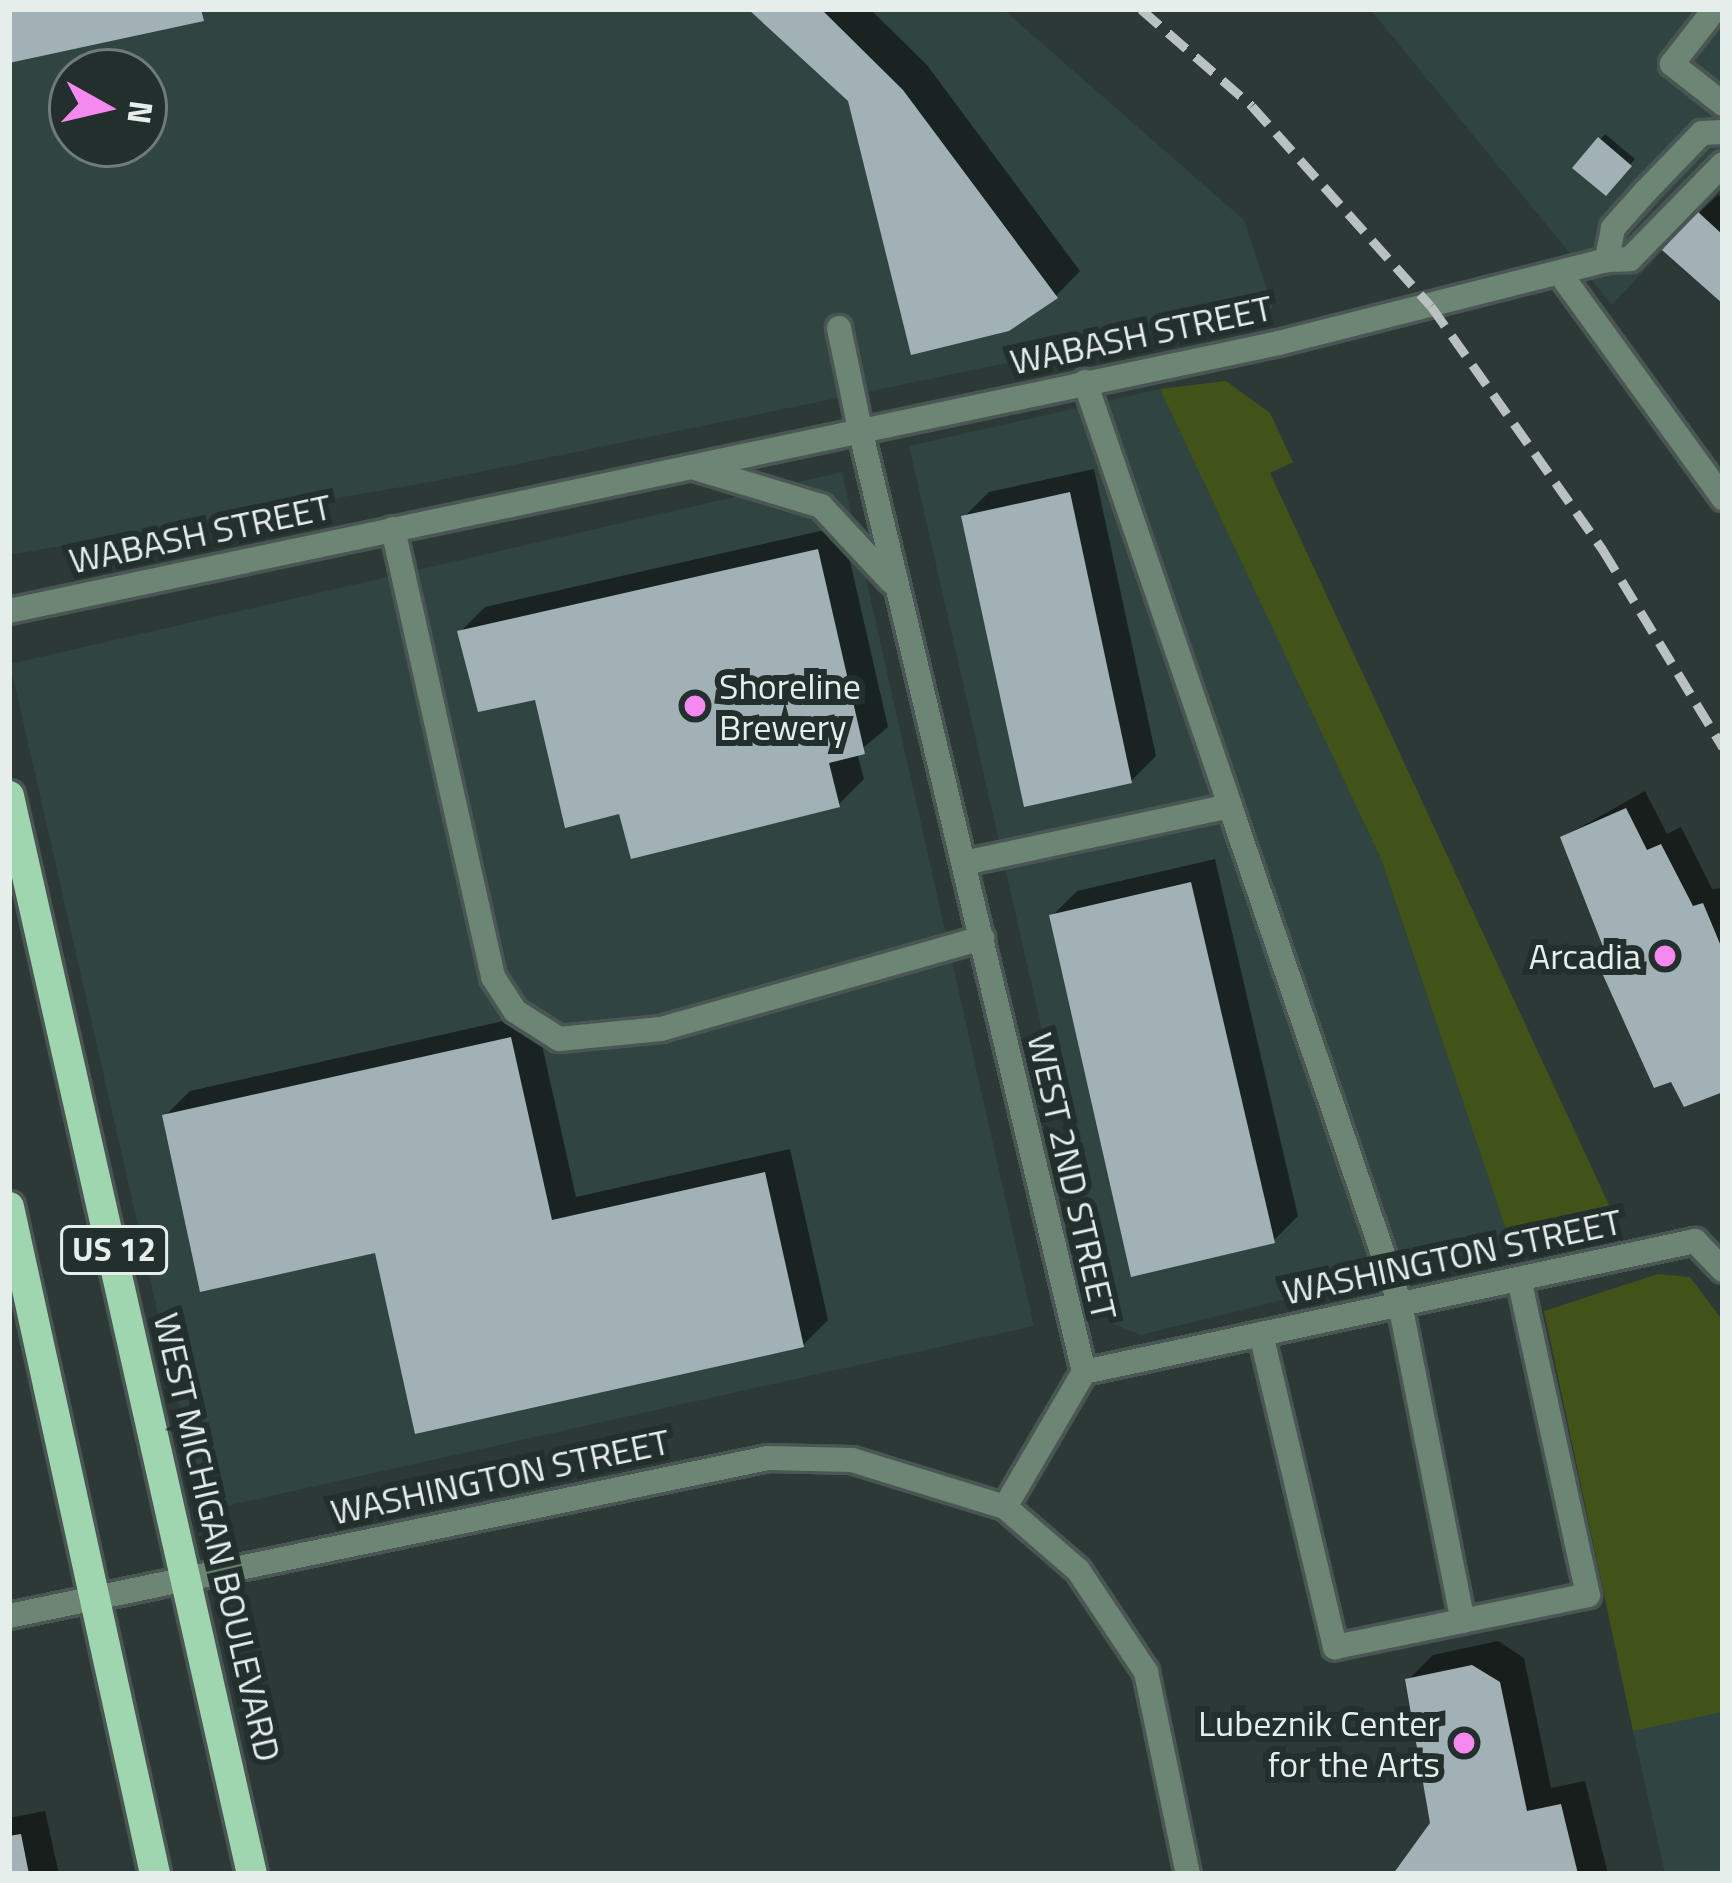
<!DOCTYPE html>
<style>
body{margin:0}
#map{position:relative;width:1732px;height:1883px;overflow:hidden;background:#2c3936;font-family:"Titillium Web",sans-serif}
div>[style]{position:absolute}
[style*='--x']{left:calc(var(--x)*1px);top:calc(var(--y)*1px);width:calc(var(--w)*1px);rotate:calc(var(--a)*1deg)}
.built>*{inset:0;background:#304441}
.green>*{inset:0;background:#42531a}
.shadow>*{inset:0;background:#0007}
.building>*{inset:0;background:#a2b1b5}
.roads{filter:drop-shadow(3px 0 #4a5653) drop-shadow(-3px 0 #4a5653) drop-shadow(0 3px #4a5653) drop-shadow(0 -3px #4a5653)}
.service>*{height:24px;margin:-12px;padding:0 12px;transform-origin:12px;border-radius:12px;background:#6c8673}
.minor>*{height:24px;margin:-12px;padding:0 12px;transform-origin:12px;border-radius:12px;background:#6c8673}
.tertiary>*{height:24px;margin:-12px;padding:0 12px;transform-origin:12px;border-radius:12px;background:#6c8673}
.primary>*{height:30px;margin:-15px;padding:0 15px;transform-origin:15px;border-radius:15px;background:#9fd6af}
.rail>*{height:9px;margin-top:-4.5px;transform-origin:0;background:repeating-linear-gradient(90deg,#b9c2c0 0 24px,transparent 0 36px)}
.dots>*{width:33px;height:33px;translate:-50% -50%;box-sizing:border-box;border:6px solid #222f2c;border-radius:50%}
span{translate:-50% -50%;white-space:nowrap;text-align:center;line-height:1.15;-webkit-text-stroke:12px #222f2c;paint-order:stroke}
.shield-label span{padding:3px 9px;background:#222f2c;border:3px solid;border-radius:9px;-webkit-text-stroke-width:0}
.shield-label{font-size:33px;color:#e6eeec;font-weight:700}
.street-label{font-size:36px;color:#e6eeec}
.poi-label{font-size:36px;color:#e6eeec}
.left{translate:0 -50%;text-align:left}
.right{translate:-100% -50%;text-align:right}
.frame{position:absolute;inset:0;border:12px solid #e6eeec;pointer-events:none}
.north{position:absolute;left:48px;top:48px;width:120px;height:120px;box-sizing:border-box;background:#222f2c;border:3px solid #707b79;border-radius:50%;rotate:98deg;font-size:33px;font-weight:700;line-height:48px;text-align:center;color:#e6eeec}
.north::after{content:'';display:block;margin:auto;width:42px;height:54px;background:#f589ef;clip-path:polygon(50% 0,100% 100%,50% 72%,0 100%)}
</style>
<div id="map">
<div class="built">
<div style="clip-path:polygon(evenodd,9px 9px,1003px 9px,1244px 220px,1273px 308px,436px 481px,9px 555px,9px 9px,72px 72px,144px 72px,144px 144px,72px 144px,72px 72px)"></div>
<div style="clip-path:polygon(1370px 9px,1723px 9px,1723px 186px,1612px 305px)"></div>
<div style="clip-path:polygon(1160px 389px,1381px 859px,1511px 1244px,1141px 1335px,1110px 1323px,1103px 1298px,909px 446px)"></div>
<div style="clip-path:polygon(842px 472px,1034px 1326px,203px 1511px,10px 664px)"></div>
<div style="clip-path:polygon(1723px 1712px,1723px 1874px,1665px 1874px,1633px 1731px)"></div>
</div>
<div class="green">
<div style="clip-path:polygon(1226px 381px,1270px 413px,1293px 462px,1270px 473px,1615px 1218px,1511px 1244px,1381px 859px,1160px 389px)"></div>
<div style="clip-path:polygon(1658px 1274px,1690px 1277px,1723px 1321px,1723px 1712px,1633px 1731px,1544px 1311px)"></div>
</div>
<div class="shadow">
<div style="clip-path:polygon(752px 9px,870px 9px,927px 65px,1080px 271px,1056px 296px)"></div>
<div style="clip-path:polygon(1605px 134px,1635px 159px,1606px 192px,1576px 167px)"></div>
<div style="clip-path:polygon(1718px 195px,1723px 199px,1723px 300px,1699px 213px)"></div>
<div style="clip-path:polygon(1094px 469px,1156px 756px,1131px 781px,964px 517px,989px 492px)"></div>
<div style="clip-path:polygon(842px 526px,888px 727px,857px 753px,864px 779px,839px 804px,621px 810px,537px 697px,460px 632px,485px 607px)"></div>
<div style="clip-path:polygon(1645px 791px,1667px 834px,1681px 827px,1712px 889px,1723px 888px,1723px 1089px,1602px 964px,1610px 956px,1563px 837px)"></div>
<div style="clip-path:polygon(1215px 859px,1298px 1216px,1273px 1241px,1052px 916px,1077px 891px)"></div>
<div style="clip-path:polygon(535px 1014px,576px 1197px,790px 1149px,828px 1320px,803px 1345px,377px 1249px,165px 1116px,190px 1091px)"></div>
<div style="clip-path:polygon(1498px 1641px,1524px 1658px,1551px 1788px,1585px 1781px,1608px 1874px,1404px 1874px,1433px 1823px,1408px 1680px,1433px 1655px)"></div>
<div style="clip-path:polygon(45px 1811px,59px 1874px,9px 1874px,9px 1818px)"></div>
</div>
<div class="building">
<div style="clip-path:polygon(9px 9px,201px 9px,204px 21px,9px 63px)"></div>
<div style="clip-path:polygon(748px 9px,821px 9px,903px 90px,1058px 298px,1009px 331px,911px 355px,848px 101px)"></div>
<div style="clip-path:polygon(1598px 137px,1632px 166px,1606px 196px,1572px 168px)"></div>
<div style="clip-path:polygon(1697px 211px,1723px 235px,1723px 304px,1662px 250px)"></div>
<div style="clip-path:polygon(1070px 492px,1132px 783px,1024px 807px,961px 516px)"></div>
<div style="clip-path:polygon(818px 549px,865px 754px,829px 763px,840px 807px,631px 859px,619px 814px,565px 828px,535px 700px,478px 712px,457px 631px)"></div>
<div style="clip-path:polygon(1626px 808px,1647px 850px,1661px 844px,1693px 906px,1703px 903px,1723px 951px,1723px 1092px,1684px 1107px,1671px 1082px,1654px 1088px,1598px 964px,1609px 962px,1560px 837px)"></div>
<div style="clip-path:polygon(1191px 882px,1275px 1243px,1131px 1277px,1049px 915px)"></div>
<div style="clip-path:polygon(511px 1037px,552px 1220px,765px 1172px,804px 1347px,415px 1434px,375px 1253px,200px 1292px,162px 1115px)"></div>
<div style="clip-path:polygon(1472px 1665px,1500px 1682px,1527px 1811px,1561px 1804px,1578px 1874px,1393px 1874px,1430px 1823px,1405px 1679px)"></div>
<div style="clip-path:polygon(21px 1834px,29px 1874px,9px 1874px,9px 1836px)"></div>
</div>
<div class="roads">
<div class="service">
<div style="--x:1715;--y:9;--w:70;--a:128"></div>
<div style="--x:1672;--y:64;--w:65;--a:38.1"></div>
<div style="--x:1723;--y:132;--w:21;--a:177"></div>
<div style="--x:1702;--y:133;--w:81;--a:134"></div>
<div style="--x:1646;--y:191;--w:50;--a:131.7"></div>
<div style="--x:1613;--y:228;--w:33;--a:101"></div>
<div style="--x:1607;--y:260;--w:23;--a:-2"></div>
<div style="--x:1630;--y:259;--w:133;--a:-45.6"></div>
<div style="--x:839;--y:328;--w:103;--a:78.3"></div>
<div style="--x:1085;--y:382;--w:448;--a:71.1"></div>
<div style="--x:393;--y:529;--w:459;--a:77.4"></div>
<div style="--x:493;--y:977;--w:40;--a:57.1"></div>
<div style="--x:515;--y:1011;--w:52;--a:32.5"></div>
<div style="--x:559;--y:1039;--w:102;--a:-5.6"></div>
<div style="--x:661;--y:1029;--w:334;--a:-15.8"></div>
<div style="--x:964;--y:863;--w:272;--a:-12.1"></div>
<div style="--x:1230;--y:806;--w:526;--a:71.15"></div>
<div style="--x:1400;--y:1304;--w:323;--a:78.8"></div>
<div style="--x:1695;--y:1241;--w:40;--a:46"></div>
<div style="--x:1261;--y:1334;--w:322;--a:76.7"></div>
<div style="--x:1335;--y:1647;--w:258;--a:-11.6"></div>
<div style="--x:1588;--y:1595;--w:323;--a:-102.3"></div>
</div>
<div class="minor">
<div style="--x:1561;--y:275;--w:276;--a:54"></div>
<div style="--x:860;--y:429;--w:969;--a:76.64"></div>
<div style="--x:1084;--y:1372;--w:156;--a:120.3"></div>
<div style="--x:695;--y:468;--w:132;--a:16.8"></div>
<div style="--x:821;--y:506;--w:103;--a:47"></div>
<div style="--x:9;--y:611;--w:1298;--a:-11.92"></div>
<div style="--x:1279;--y:343;--w:338;--a:-14.2"></div>
<div style="--x:1084;--y:1372;--w:625;--a:-12.1"></div>
</div>
<div class="tertiary">
<div style="--x:9;--y:1616;--w:775;--a:-11.76"></div>
<div style="--x:768;--y:1458;--w:84;--a:1.4"></div>
<div style="--x:852;--y:1460;--w:160;--a:17.1"></div>
<div style="--x:1005;--y:1507;--w:96;--a:40.8"></div>
<div style="--x:1078;--y:1570;--w:123;--a:56.3"></div>
<div style="--x:1146;--y:1672;--w:206;--a:78.3"></div>
</div>
<div class="primary">
<div style="--x:9;--y:796;--w:1105;--a:77.3"></div>
<div style="--x:9;--y:1207;--w:683;--a:77.65"></div>
</div>
</div>
<div class="rail">
<div style="--x:1141;--y:9;--w:147;--a:41.1"></div>
<div style="--x:1252;--y:106;--w:268;--a:48.2"></div>
<div style="--x:1431;--y:306;--w:299;--a:54.8"></div>
<div style="--x:1603;--y:550;--w:231;--a:58.7"></div>
</div>
<div class="dots">
<div style="left:695px;top:706px;background:#f589ef"></div>
<div style="left:1665px;top:956px;background:#f589ef"></div>
<div style="left:1464px;top:1743px;background:#f589ef"></div>
</div>
<div class="shield-label">
<span style="left:114px;top:1250px">US 12</span>
</div>
<div class="street-label">
<span style="left:1141px;top:334px;rotate:-12deg">WABASH STREET</span>
<span style="left:200px;top:533px;rotate:-12deg">WABASH STREET</span>
<span style="left:1073px;top:1176px;rotate:77deg">WEST 2ND STREET</span>
<span style="left:1452px;top:1256px;rotate:-12deg">WASHINGTON STREET</span>
<span style="left:500px;top:1476px;rotate:-12deg">WASHINGTON STREET</span>
<span style="left:218px;top:1537px;rotate:77deg">WEST MICHIGAN BOULEVARD</span>
</div>
<div class="poi-label">
<span class="left" style="left:719px;top:706px">Shoreline<br>Brewery</span>
<span class="right" style="left:1641px;top:956px">Arcadia</span>
<span class="right" style="left:1440px;top:1743px">Lubeznik Center<br>for the Arts</span>
</div>
<div class="frame"></div>
<div class="north">N</div>
</div>
